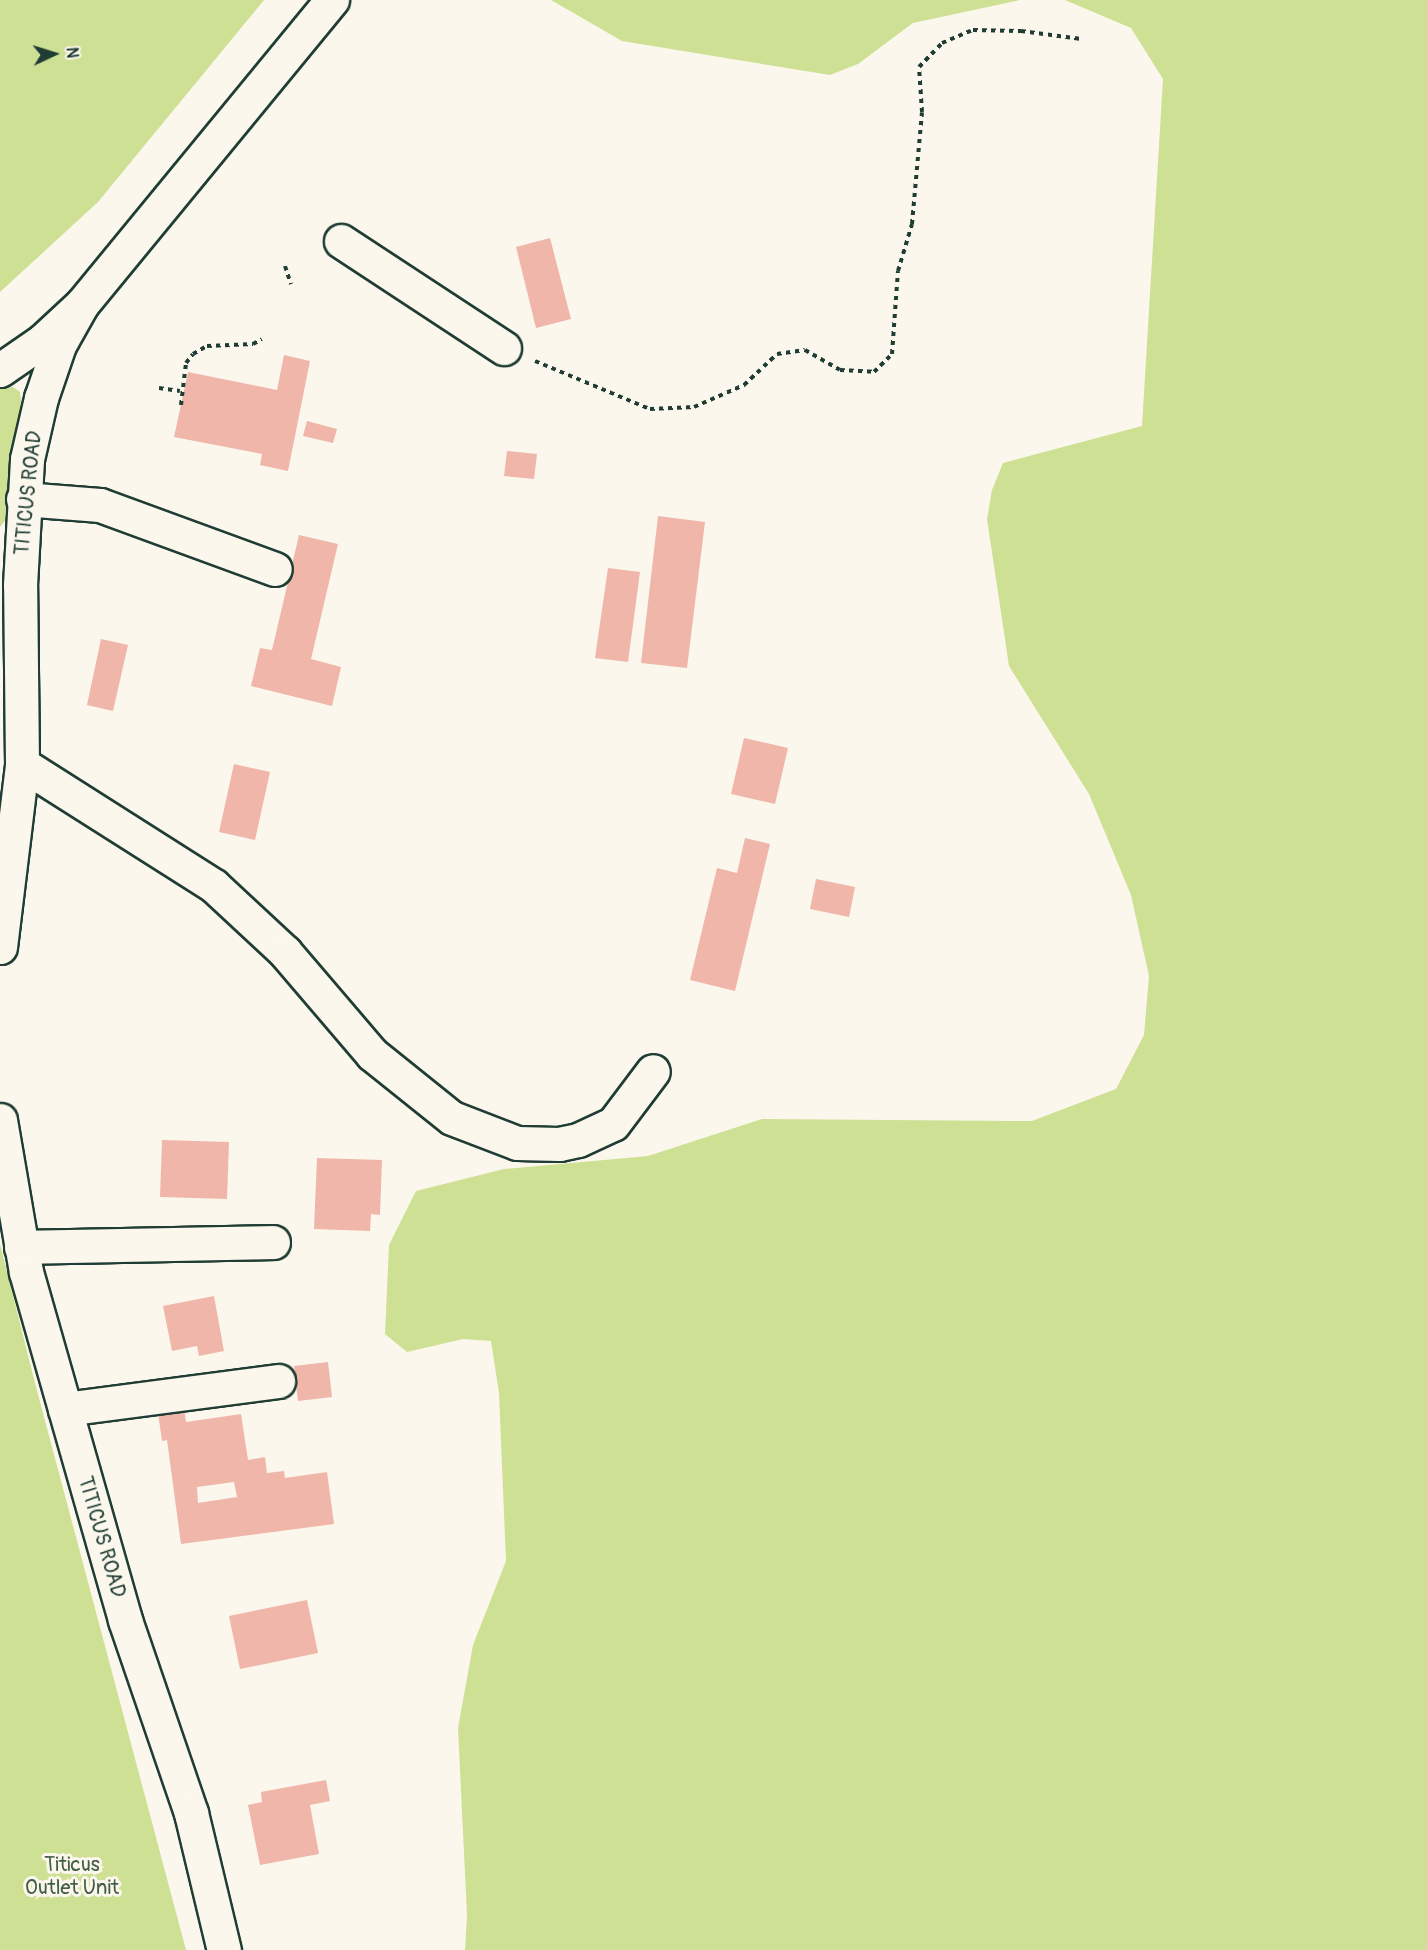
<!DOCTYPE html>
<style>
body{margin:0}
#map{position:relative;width:1427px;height:1950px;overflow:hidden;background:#fbf7ec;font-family:Pangolin,sans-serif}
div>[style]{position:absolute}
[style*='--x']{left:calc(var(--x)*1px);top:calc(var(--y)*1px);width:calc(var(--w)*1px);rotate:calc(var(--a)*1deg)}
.green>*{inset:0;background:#cee094}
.building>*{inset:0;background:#f0b6aa}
.path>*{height:4px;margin-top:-2px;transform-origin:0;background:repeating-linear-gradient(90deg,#1f3d34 0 4.5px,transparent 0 9px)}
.roads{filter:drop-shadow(2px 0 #1f3d34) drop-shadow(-2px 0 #1f3d34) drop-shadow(0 2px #1f3d34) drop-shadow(0 -2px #1f3d34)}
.minor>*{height:33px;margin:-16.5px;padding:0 16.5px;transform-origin:16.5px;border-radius:16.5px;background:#fbf7ec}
.major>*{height:33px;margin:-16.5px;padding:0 16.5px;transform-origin:16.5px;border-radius:16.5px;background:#fbf7ec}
span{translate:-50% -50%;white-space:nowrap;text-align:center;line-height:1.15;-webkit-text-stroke:6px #fbf7ec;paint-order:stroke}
.street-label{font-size:20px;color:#1f3d34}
.park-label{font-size:20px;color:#425e47}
.north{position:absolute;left:24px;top:24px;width:60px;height:60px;-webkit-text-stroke:4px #fbf7ec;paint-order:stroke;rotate:86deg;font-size:16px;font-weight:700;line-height:24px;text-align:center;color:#1f3d34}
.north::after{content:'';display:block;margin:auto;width:21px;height:27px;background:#1f3d34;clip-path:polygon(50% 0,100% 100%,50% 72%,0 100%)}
</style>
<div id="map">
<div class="green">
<div style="clip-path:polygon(0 0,264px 0,98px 202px,0 292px)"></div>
<div style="clip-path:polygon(551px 0,1020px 0,913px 23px,858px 64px,830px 75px,622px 41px)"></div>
<div style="clip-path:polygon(1065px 0,1427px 0,1427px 1950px,465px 1950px,467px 1915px,458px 1728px,473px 1645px,506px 1561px,499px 1393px,491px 1341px,463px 1339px,407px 1352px,385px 1334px,389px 1245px,416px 1191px,504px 1169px,648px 1156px,762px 1119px,1032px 1121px,1116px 1089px,1144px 1035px,1149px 976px,1131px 895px,1089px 794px,1009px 666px,987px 519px,992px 490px,1003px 463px,1142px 426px,1163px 79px,1131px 28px)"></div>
<div style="clip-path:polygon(13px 387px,20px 392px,21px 400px,7px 518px,0 527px,0 388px)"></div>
<div style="clip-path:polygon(0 1244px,36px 1387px,186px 1950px,0 1950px)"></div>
</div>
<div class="building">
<div style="clip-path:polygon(550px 238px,571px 319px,536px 328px,516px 247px)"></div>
<div style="clip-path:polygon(284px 355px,310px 361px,288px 471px,260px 465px,262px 454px,174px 437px,188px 372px,277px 390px)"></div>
<div style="clip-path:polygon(307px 421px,337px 429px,333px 443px,303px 436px)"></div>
<div style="clip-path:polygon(507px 451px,537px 454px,534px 479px,504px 476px)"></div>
<div style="clip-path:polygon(658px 516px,705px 522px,687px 668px,641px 663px)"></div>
<div style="clip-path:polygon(299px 535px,338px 544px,311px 659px,341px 667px,332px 706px,251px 686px,260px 648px,272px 650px)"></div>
<div style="clip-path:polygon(608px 568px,640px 572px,628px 662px,595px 658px)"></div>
<div style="clip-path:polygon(101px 639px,128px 645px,113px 711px,87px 705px)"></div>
<div style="clip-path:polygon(744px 738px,788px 748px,775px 804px,731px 794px)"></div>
<div style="clip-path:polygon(234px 764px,270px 772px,255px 840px,219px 832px)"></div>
<div style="clip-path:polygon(745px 838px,770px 844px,735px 991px,690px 980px,717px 868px,737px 873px)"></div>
<div style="clip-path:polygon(816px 879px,855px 887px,849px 917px,810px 909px)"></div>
<div style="clip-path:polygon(162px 1140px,229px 1142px,227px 1199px,160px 1197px)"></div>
<div style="clip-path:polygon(317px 1158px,382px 1160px,380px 1215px,371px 1214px,370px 1231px,314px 1229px)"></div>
<div style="clip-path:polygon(214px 1296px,224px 1351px,199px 1356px,197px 1346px,172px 1351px,163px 1306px)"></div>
<div style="clip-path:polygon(328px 1362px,332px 1397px,298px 1401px,294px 1366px)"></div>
<div style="clip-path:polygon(evenodd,184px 1409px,186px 1422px,241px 1414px,248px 1460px,265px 1457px,267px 1473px,284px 1471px,285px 1478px,327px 1472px,334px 1524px,181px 1544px,167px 1440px,162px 1441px,158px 1413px,184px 1409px,234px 1482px,237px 1497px,198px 1503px,197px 1487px,234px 1482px)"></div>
<div style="clip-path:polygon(307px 1600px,318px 1653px,240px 1669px,229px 1616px)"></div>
<div style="clip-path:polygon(326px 1780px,330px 1801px,310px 1805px,319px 1854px,260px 1865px,248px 1805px,262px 1802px,261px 1792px)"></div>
</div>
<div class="path">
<div style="--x:285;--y:266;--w:19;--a:72"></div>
<div style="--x:535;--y:361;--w:125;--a:22.7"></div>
<div style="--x:650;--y:409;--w:44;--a:-2.6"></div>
<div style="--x:694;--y:407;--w:55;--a:-23.7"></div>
<div style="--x:744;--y:385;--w:45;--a:-43.2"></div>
<div style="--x:777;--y:354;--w:28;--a:-8"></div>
<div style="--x:805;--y:350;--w:40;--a:29.7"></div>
<div style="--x:840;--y:370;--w:34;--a:3"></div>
<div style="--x:874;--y:372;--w:25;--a:-45"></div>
<div style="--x:892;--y:354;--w:83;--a:-85.9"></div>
<div style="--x:898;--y:271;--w:49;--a:-73.4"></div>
<div style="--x:912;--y:224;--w:112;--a:-84.9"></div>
<div style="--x:922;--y:112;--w:45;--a:-93.8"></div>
<div style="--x:919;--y:67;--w:33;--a:-46"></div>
<div style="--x:942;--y:43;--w:34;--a:-23"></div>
<div style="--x:973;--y:30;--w:48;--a:1.2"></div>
<div style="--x:1021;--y:31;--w:61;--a:7.6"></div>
<div style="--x:159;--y:388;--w:21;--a:8"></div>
<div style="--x:181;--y:405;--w:42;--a:-83.2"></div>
<div style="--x:186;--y:363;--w:11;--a:-52"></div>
<div style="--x:193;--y:354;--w:16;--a:-30"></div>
<div style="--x:207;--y:346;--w:46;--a:-2.5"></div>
<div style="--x:253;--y:344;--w:10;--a:-29"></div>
</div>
<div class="roads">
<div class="minor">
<div style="--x:341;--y:241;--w:195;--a:33.3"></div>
<div style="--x:23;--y:499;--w:77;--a:4.5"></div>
<div style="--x:100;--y:505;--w:186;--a:20.1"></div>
<div style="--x:22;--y:764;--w:227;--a:32.4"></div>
<div style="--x:214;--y:886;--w:97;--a:42.9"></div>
<div style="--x:285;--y:952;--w:134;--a:49.5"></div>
<div style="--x:372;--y:1054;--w:102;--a:38.7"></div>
<div style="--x:452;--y:1118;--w:70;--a:21"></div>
<div style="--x:517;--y:1143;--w:42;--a:1.4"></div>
<div style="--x:559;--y:1144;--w:19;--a:-12"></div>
<div style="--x:578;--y:1140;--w:38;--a:-25"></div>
<div style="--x:613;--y:1124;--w:66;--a:-53"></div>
<div style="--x:21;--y:1247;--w:252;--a:-1.1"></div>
<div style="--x:65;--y:1409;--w:215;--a:-7.5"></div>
</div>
<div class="major">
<div style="--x:0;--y:370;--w:51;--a:-34.6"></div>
<div style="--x:42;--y:341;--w:54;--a:-42.8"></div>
<div style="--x:82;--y:304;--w:394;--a:-50.6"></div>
<div style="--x:0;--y:947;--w:184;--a:-83.1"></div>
<div style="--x:22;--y:764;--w:179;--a:-90.6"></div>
<div style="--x:20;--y:585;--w:126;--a:-86.8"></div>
<div style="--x:27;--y:459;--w:63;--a:-77.1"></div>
<div style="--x:41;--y:398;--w:56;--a:-71.2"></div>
<div style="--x:59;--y:345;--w:47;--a:-60.7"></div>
<div style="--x:0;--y:1120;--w:154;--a:80.3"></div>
<div style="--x:26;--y:1272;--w:362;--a:74.1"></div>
<div style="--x:125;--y:1620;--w:204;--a:71.1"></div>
<div style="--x:191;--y:1813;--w:141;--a:76.5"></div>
</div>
</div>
<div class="street-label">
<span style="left:28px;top:493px;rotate:-84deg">TITICUS ROAD</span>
<span style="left:102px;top:1537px;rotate:74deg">TITICUS ROAD</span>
</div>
<div class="park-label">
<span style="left:72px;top:1876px">Titicus<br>Outlet Unit</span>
</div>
<div class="north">N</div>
</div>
